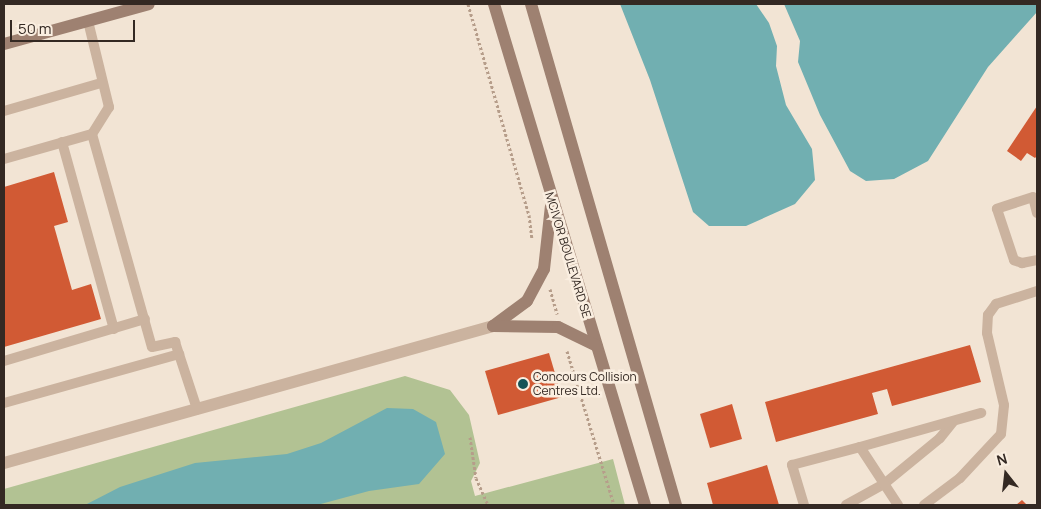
<!DOCTYPE html>
<style>
body{margin:0}
#map{position:relative;width:1041px;height:509px;overflow:hidden;background:#f2e4d4;font-family:Manrope,sans-serif}
div>[style]{position:absolute}
[style*='--x']{left:calc(var(--x)*1px);top:calc(var(--y)*1px);width:calc(var(--w)*1px);rotate:calc(var(--a)*1deg)}
.green>*{inset:0;background:#b2c293}
.water>*{inset:0;background:#71afb1}
.building>*{inset:0;background:#d15a34}
.path>*{height:3px;margin-top:-1.5px;transform-origin:0;background:repeating-linear-gradient(90deg,#b69d8a 0 2.5px,transparent 0 5px)}
.service>*{height:10px;margin:-5px;padding:0 5px;transform-origin:5px;border-radius:5px;background:#cbb39f}
.minor>*{height:12px;margin:-6px;padding:0 6px;transform-origin:6px;border-radius:6px;background:#cbb39f}
.secondary>*{height:12px;margin:-6px;padding:0 6px;transform-origin:6px;border-radius:6px;background:#9e8171}
.dots>*{width:14px;height:14px;translate:-50% -50%;box-sizing:border-box;border:2px solid #faeee0;border-radius:50%}
span{translate:-50% -50%;white-space:nowrap;text-align:center;line-height:1.15;-webkit-text-stroke:5px #faeee0;paint-order:stroke}
.street-label{font-size:12px;color:#342923}
.poi-label{font-size:12px;color:#342923}
.left{translate:0 -50%;text-align:left}
.frame{position:absolute;inset:0;border:5px solid #342923;pointer-events:none}
.north{position:absolute;left:981px;top:449px;width:50px;height:50px;-webkit-text-stroke:4px #faeee0;paint-order:stroke;rotate:344deg;font-size:14px;font-weight:700;line-height:20px;text-align:center;color:#342923}
.north::after{content:'';display:block;margin:auto;width:18px;height:22px;background:#342923;clip-path:polygon(50% 0,100% 100%,50% 72%,0 100%)}
.scale{position:absolute;left:10px;top:20px;width:125px;height:22px;box-sizing:border-box;border:2px solid #342923;border-top:0;padding-left:6px;font-size:15px;line-height:18px;white-space:nowrap;color:#342923;-webkit-text-stroke:4px #faeee0;paint-order:stroke}
</style>
<div id="map">
<div class="green">
<div style="clip-path:polygon(405px 376px,450px 390px,469px 415px,480px 463px,471px 481px,475px 496px,613px 459px,625px 505px,4px 505px,4px 489px)"></div>
</div>
<div class="water">
<div style="clip-path:polygon(620px 4px,756px 4px,769px 23px,777px 46px,776px 66px,786px 105px,812px 149px,815px 180px,795px 204px,746px 226px,709px 226px,693px 212px,650px 80px)"></div>
<div style="clip-path:polygon(784px 4px,1037px 4px,1037px 12px,988px 67px,928px 161px,894px 179px,866px 181px,850px 171px,820px 115px,798px 62px,800px 41px)"></div>
<div style="clip-path:polygon(387px 408px,413px 409px,436px 422px,445px 454px,419px 484px,369px 491px,317px 505px,85px 505px,120px 487px,195px 463px,287px 454px,321px 443px)"></div>
</div>
<div class="building">
<div style="clip-path:polygon(1037px 106px,1037px 156px,1035px 158px,1027px 153px,1021px 161px,1007px 151px)"></div>
<div style="clip-path:polygon(54px 172px,68px 222px,54px 226px,72px 290px,91px 284px,101px 319px,4px 347px,4px 187px)"></div>
<div style="clip-path:polygon(970px 345px,981px 382px,892px 406px,887px 389px,872px 393px,878px 414px,776px 442px,765px 402px)"></div>
<div style="clip-path:polygon(549px 353px,562px 397px,498px 415px,485px 371px)"></div>
<div style="clip-path:polygon(732px 404px,742px 439px,710px 448px,700px 414px)"></div>
<div style="clip-path:polygon(767px 465px,779px 505px,713px 505px,707px 483px)"></div>
<div style="clip-path:polygon(1022px 500px,1027px 505px,1016px 505px)"></div>
</div>
<div class="path">
<div style="--x:468;--y:4;--w:220;--a:73.9"></div>
<div style="--x:529;--y:215;--w:24;--a:83"></div>
<div style="--x:550;--y:289;--w:26;--a:74"></div>
<div style="--x:567;--y:351;--w:161;--a:73"></div>
<div style="--x:470;--y:437;--w:41;--a:81.7"></div>
<div style="--x:476;--y:478;--w:30;--a:66"></div>
</div>
<div class="service">
<div style="--x:88;--y:21;--w:89;--a:76.3"></div>
<div style="--x:109;--y:107;--w:32;--a:122"></div>
<div style="--x:92;--y:134;--w:221;--a:74.3"></div>
<div style="--x:152;--y:347;--w:24;--a:-12"></div>
<div style="--x:175;--y:342;--w:71;--a:71.8"></div>
<div style="--x:4;--y:111;--w:101;--a:-16.1"></div>
<div style="--x:62;--y:142;--w:194;--a:74.5"></div>
<div style="--x:4;--y:159;--w:91;--a:-15.9"></div>
<div style="--x:1037;--y:213;--w:16;--a:-104"></div>
<div style="--x:1033;--y:197;--w:38;--a:162"></div>
<div style="--x:997;--y:209;--w:54;--a:71.6"></div>
<div style="--x:1014;--y:260;--w:9;--a:21"></div>
<div style="--x:1022;--y:263;--w:15;--a:-11"></div>
<div style="--x:4;--y:361;--w:147;--a:-16.6"></div>
<div style="--x:4;--y:403;--w:182;--a:-15.6"></div>
<div style="--x:804;--y:505;--w:42;--a:-106.7"></div>
<div style="--x:792;--y:465;--w:70;--a:-14.8"></div>
<div style="--x:846;--y:505;--w:43;--a:-28.9"></div>
<div style="--x:884;--y:484;--w:72;--a:-39.4"></div>
<div style="--x:940;--y:438;--w:21;--a:-51"></div>
<div style="--x:898;--y:505;--w:69;--a:-123.2"></div>
<div style="--x:860;--y:447;--w:126;--a:-15.7"></div>
<div style="--x:924;--y:505;--w:45;--a:-36.9"></div>
<div style="--x:960;--y:478;--w:60;--a:-47"></div>
<div style="--x:1001;--y:434;--w:29;--a:-84"></div>
<div style="--x:1004;--y:405;--w:74;--a:-103.3"></div>
<div style="--x:987;--y:333;--w:18;--a:-87"></div>
<div style="--x:988;--y:315;--w:14;--a:-54"></div>
<div style="--x:996;--y:304;--w:43;--a:-17.6"></div>
</div>
<div class="minor">
<div style="--x:4;--y:463;--w:508;--a:-15.65"></div>
</div>
<div class="secondary">
<div style="--x:494;--y:4;--w:523;--a:73.23"></div>
<div style="--x:531;--y:4;--w:522;--a:73.86"></div>
<div style="--x:4;--y:44;--w:150;--a:-15.4"></div>
<div style="--x:493;--y:326;--w:42;--a:-36.3"></div>
<div style="--x:527;--y:301;--w:36;--a:-62"></div>
<div style="--x:544;--y:269;--w:63;--a:-83.7"></div>
<div style="--x:493;--y:326;--w:65;--a:0.9"></div>
<div style="--x:558;--y:327;--w:43;--a:26"></div>
</div>
<div class="dots">
<div style="left:523px;top:384px;background:#165458"></div>
</div>
<div class="street-label">
<span style="left:568px;top:255px;rotate:73deg">MCIVOR BOULEVARD SE</span>
</div>
<div class="poi-label">
<span class="left" style="left:533px;top:384px">Concours Collision<br>Centres Ltd.</span>
</div>
<div class="frame"></div>
<div class="north">N</div>
<div class="scale">50 m</div>
</div>
